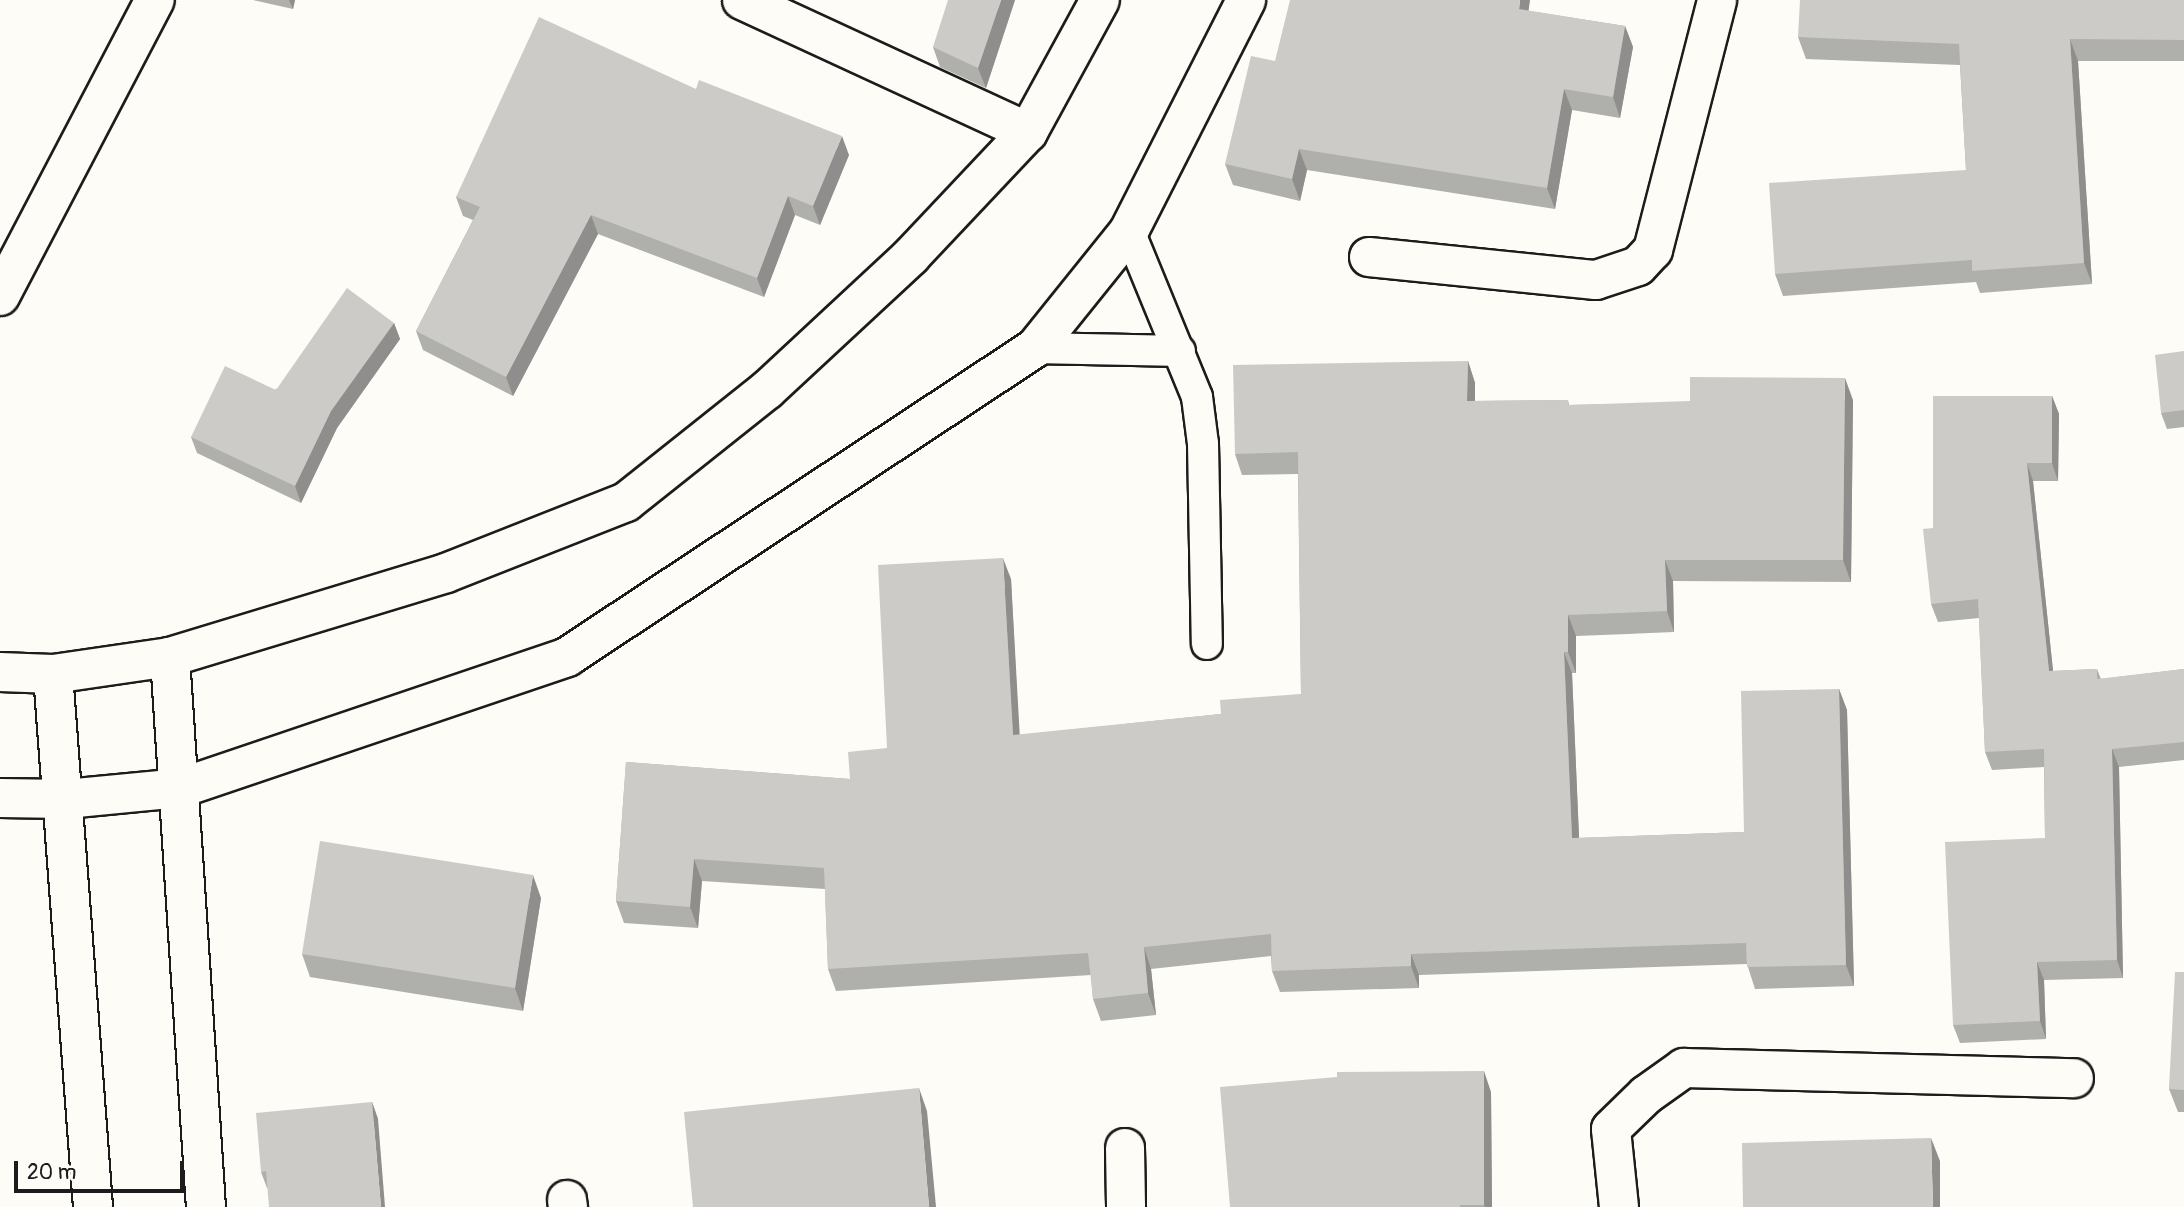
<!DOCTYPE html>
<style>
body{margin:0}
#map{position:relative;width:2184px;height:1207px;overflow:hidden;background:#fdfcf7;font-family:Pangolin,sans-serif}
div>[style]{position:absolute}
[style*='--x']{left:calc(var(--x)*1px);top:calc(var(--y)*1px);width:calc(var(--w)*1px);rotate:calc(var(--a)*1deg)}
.roads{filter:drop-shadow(2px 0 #1c1c1c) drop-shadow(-2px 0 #1c1c1c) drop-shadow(0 2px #1c1c1c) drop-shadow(0 -2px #1c1c1c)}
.service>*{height:30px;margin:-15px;padding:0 15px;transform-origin:15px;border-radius:15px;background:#fdfcf7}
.minor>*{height:38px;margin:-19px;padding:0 19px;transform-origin:19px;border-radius:19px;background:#fdfcf7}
.wall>*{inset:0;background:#afafac}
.shaded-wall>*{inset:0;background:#8f8e8c}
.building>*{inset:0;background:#cccbc8}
span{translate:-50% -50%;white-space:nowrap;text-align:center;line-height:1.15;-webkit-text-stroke:5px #fdfcf7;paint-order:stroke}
.scale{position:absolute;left:14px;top:1161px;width:170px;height:32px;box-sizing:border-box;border:4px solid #1c1c1c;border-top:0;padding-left:9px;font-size:21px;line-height:24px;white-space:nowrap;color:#1c1c1c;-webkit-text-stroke:5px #fdfcf7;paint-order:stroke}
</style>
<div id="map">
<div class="roads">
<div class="service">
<div style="--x:1129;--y:231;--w:179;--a:67.7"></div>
<div style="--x:1197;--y:397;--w:47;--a:82.7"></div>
<div style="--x:1203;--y:444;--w:200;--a:88.9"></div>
<div style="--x:1035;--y:348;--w:145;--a:1.2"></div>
</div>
<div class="minor">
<div style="--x:742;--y:0;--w:315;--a:24.8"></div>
<div style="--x:1369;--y:257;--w:228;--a:5.8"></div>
<div style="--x:1596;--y:280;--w:44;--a:-18.4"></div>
<div style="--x:1638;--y:266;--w:22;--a:-47"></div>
<div style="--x:1653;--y:250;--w:258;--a:-75.6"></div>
<div style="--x:0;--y:296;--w:334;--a:-62.4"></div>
<div style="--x:170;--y:657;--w:551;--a:86.26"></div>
<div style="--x:0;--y:672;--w:53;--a:2.2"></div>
<div style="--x:53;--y:674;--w:118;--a:-8.3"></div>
<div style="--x:170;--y:657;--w:288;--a:-16.9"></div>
<div style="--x:446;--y:573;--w:193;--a:-21.5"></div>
<div style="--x:626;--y:502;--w:180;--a:-38.5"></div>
<div style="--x:767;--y:390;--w:197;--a:-42.9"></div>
<div style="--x:911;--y:256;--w:170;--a:-46.7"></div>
<div style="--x:1028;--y:132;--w:150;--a:-61.4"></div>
<div style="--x:53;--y:674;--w:534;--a:85.71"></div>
<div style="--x:0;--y:798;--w:66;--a:0.9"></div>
<div style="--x:66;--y:799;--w:116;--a:-5.5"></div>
<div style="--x:181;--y:788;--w:408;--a:-18.7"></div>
<div style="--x:567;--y:657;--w:561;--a:-33.44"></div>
<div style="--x:1035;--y:348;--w:150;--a:-51.2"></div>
<div style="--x:1129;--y:231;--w:259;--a:-63.1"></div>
<div style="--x:1125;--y:1148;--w:59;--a:89"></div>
<div style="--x:567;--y:1200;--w:7;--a:82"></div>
<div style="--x:1619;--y:1207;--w:78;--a:-95.9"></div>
<div style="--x:1611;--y:1129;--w:49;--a:-44.2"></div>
<div style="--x:1646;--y:1095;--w:47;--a:-35.4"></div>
<div style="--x:1684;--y:1068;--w:390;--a:1.5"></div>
</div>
</div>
<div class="wall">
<div style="clip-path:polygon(253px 0,295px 0,293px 9px)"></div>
<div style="clip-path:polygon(1015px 0,986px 88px,940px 67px,933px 47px)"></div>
<div style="clip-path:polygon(2184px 0,2184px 61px,2078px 61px,2092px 284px,1980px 293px,1976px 282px,1783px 296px,1775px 274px,1966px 170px,1960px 65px,1806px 59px,1798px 37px)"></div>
<div style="clip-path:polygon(1529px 11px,1625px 26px,1633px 47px,1620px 118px,1572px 110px,1555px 209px,1307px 170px,1300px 201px,1233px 185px,1225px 164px,1275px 61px)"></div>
<div style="clip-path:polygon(696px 89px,849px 155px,820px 225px,795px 215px,764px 297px,598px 234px,513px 396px,423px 350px,416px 331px,473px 220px,463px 216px,456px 197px)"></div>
<div style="clip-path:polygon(394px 323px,400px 339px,337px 428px,301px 503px,197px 453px,191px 437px)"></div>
<div style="clip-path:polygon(2184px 351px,2184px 427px,2167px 429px,2161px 413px)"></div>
<div style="clip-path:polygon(1468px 361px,1475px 383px,1475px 401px,1568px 400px,1569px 405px,1853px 400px,1851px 582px,1673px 581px,1674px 632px,1576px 636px,1576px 673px,1572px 673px,1579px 838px,1744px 832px,1839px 689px,1847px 710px,1854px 986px,1755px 989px,1747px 964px,1419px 975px,1419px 988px,1280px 992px,1272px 971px,1271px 956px,1151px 969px,1156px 1015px,1101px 1021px,1093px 999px,1091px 975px,836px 991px,828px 969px,825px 889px,702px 881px,698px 928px,624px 923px,616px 901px,626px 762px,850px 779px,887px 748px,1011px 579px,1019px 735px,1221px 714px,1301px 694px,1298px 474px,1242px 475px,1235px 454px)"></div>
<div style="clip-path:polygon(2052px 396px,2059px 414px,2058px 481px,2033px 481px,2053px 671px,2097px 669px,2101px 679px,2184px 669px,2184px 760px,2119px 767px,2123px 978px,2044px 980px,2046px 1039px,1960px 1043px,1953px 1025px,2045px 838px,2044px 767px,1992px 770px,1985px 752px,1979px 618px,1938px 622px,1931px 604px,1933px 528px)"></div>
<div style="clip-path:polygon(541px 898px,523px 1011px,310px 977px,302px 954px)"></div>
<div style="clip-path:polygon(2184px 972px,2184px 1112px,2178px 1112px,2169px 1089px)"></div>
<div style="clip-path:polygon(1491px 1092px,1492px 1207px,1230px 1207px)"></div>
<div style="clip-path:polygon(372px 1102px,378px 1119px,267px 1188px,261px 1172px)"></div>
</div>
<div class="shaded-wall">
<div style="clip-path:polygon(289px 0,295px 0,293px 9px)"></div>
<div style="clip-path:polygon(1001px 0,1015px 0,986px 88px,978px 68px)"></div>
<div style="clip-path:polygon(1520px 0,1530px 0,1526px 30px,1519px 9px)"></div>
<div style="clip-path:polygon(1625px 26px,1633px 47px,1620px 118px,1613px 97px)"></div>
<div style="clip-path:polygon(2070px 39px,2078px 61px,2092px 284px,2084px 263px)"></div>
<div style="clip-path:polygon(1564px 89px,1572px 110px,1555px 209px,1547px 188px)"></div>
<div style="clip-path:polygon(842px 136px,849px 155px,820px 225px,813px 206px)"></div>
<div style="clip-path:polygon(1299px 149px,1307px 170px,1300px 201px,1292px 179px)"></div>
<div style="clip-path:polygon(788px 196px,795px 215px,764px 297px,757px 278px)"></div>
<div style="clip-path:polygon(591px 215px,598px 234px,513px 396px,506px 377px)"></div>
<div style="clip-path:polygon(394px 323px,400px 339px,337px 428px,301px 503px,295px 486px,331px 411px)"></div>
<div style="clip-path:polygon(1468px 361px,1475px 383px,1475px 422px,1467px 401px)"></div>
<div style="clip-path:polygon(1845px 378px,1853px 400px,1851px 582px,1843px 560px)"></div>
<div style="clip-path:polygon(2052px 396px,2059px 414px,2058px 481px,2052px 463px)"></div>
<div style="clip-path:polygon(2027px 463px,2033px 481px,2055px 689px,2049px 671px)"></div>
<div style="clip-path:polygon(1003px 558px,1011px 579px,1021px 757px,1013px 735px)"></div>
<div style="clip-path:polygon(1665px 560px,1673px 581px,1674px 632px,1667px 611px)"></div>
<div style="clip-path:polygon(1568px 615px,1576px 636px,1576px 673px,1568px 652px)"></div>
<div style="clip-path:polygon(1564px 652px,1572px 673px,1580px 860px,1572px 838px)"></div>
<div style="clip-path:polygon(1839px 689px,1847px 710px,1854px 986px,1846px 965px)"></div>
<div style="clip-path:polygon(2112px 749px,2119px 767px,2123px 978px,2117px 960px)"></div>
<div style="clip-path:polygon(694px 859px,702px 881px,698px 928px,690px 907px)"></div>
<div style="clip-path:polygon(533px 875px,541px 898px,523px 1011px,515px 988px)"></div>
<div style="clip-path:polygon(1144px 947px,1151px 969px,1156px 1015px,1148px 993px)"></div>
<div style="clip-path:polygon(1411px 954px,1419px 975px,1419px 988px,1411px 966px)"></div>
<div style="clip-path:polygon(2037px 962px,2044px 980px,2046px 1039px,2040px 1021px)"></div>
<div style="clip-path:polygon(1484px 1071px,1491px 1092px,1492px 1207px,1485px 1207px,1484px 1205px)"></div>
<div style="clip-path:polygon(919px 1088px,927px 1111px,936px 1207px,929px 1207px)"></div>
<div style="clip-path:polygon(372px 1102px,378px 1119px,385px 1207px,381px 1207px)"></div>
<div style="clip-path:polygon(1931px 1138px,1940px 1161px,1940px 1207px,1933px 1207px)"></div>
</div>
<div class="building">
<div style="clip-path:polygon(948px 0,1001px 0,978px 68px,933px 47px)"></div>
<div style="clip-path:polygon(1290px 0,1520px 0,1519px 9px,1625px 26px,1613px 97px,1564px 89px,1547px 188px,1299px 149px,1292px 179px,1225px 164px,1251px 56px,1275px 61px)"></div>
<div style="clip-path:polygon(1800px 0,2184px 0,2184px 40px,2070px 39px,2084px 263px,1972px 271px,1972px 260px,1775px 274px,1769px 183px,1966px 170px,1959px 44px,1798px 37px)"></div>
<div style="clip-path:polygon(539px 17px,696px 89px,699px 80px,842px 136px,813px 206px,788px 196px,757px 278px,591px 215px,506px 377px,416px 331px,480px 207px,456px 197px)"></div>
<div style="clip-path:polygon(347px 288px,394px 323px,331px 411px,295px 486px,191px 437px,225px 366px,276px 390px)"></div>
<div style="clip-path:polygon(2184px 351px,2184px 410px,2161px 413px,2155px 355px)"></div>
<div style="clip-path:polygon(1468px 361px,1467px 401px,1568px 400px,1568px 405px,1690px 401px,1690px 377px,1845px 378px,1843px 560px,1665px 560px,1667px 611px,1568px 615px,1568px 652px,1564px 652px,1572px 838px,1744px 832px,1741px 691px,1839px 689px,1846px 965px,1747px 967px,1746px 943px,1411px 954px,1411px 966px,1272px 971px,1271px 934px,1144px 947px,1148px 993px,1093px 999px,1088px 953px,828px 969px,824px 868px,694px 859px,690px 907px,616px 901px,626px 762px,850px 779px,848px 752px,887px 748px,878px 565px,1003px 558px,1013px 735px,1221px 714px,1220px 700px,1301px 694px,1298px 452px,1235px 454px,1233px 365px)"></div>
<div style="clip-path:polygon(1933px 396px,2052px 396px,2052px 463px,2027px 463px,2049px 671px,2097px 669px,2097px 679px,2184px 669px,2184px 742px,2112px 749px,2117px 960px,2037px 962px,2040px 1021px,1953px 1025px,1945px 842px,2045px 838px,2044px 749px,1985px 752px,1978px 599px,1931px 604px,1923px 529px,1933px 528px)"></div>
<div style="clip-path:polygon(320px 841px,533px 875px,515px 988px,302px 954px)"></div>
<div style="clip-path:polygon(2175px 972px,2184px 972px,2184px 1090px,2169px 1089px)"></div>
<div style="clip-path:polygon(1484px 1071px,1484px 1205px,1460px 1205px,1460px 1207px,1230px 1207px,1220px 1087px,1337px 1077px,1337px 1072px)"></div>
<div style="clip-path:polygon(919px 1088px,929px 1207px,693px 1207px,684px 1112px)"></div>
<div style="clip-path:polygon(372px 1102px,381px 1207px,269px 1207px,266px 1171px,261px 1172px,256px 1113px)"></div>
<div style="clip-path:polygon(1931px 1138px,1933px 1207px,1743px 1207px,1742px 1143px)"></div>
</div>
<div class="scale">20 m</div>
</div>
